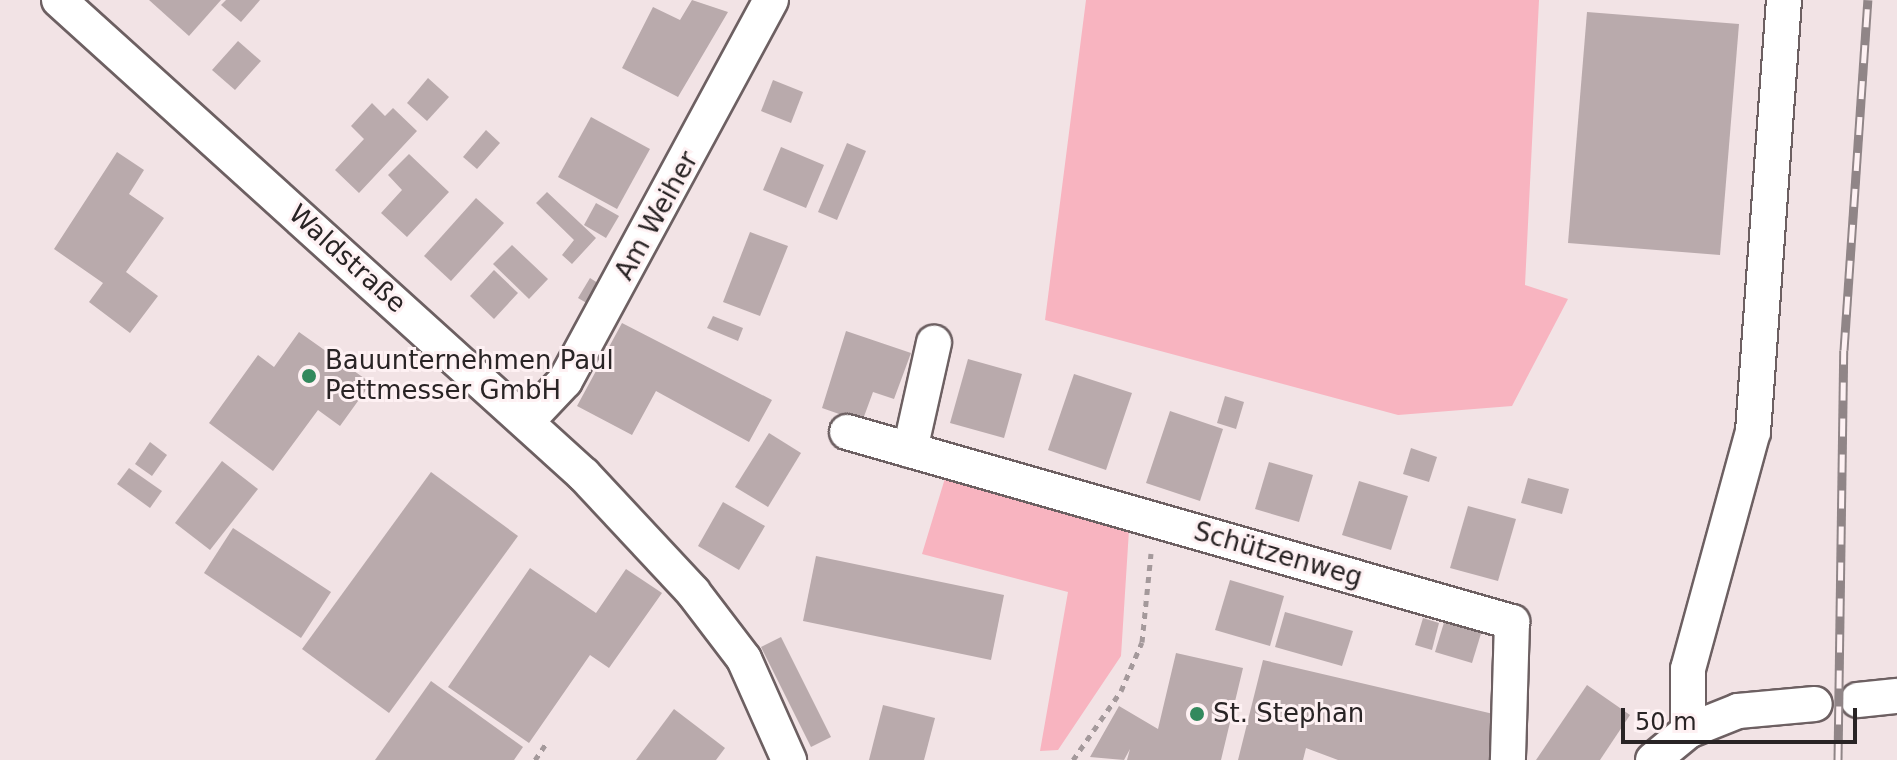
<!DOCTYPE html>
<meta charset="utf-8">
<style>
body{margin:0}
#map{position:relative;width:1897px;height:760px;overflow:hidden;background:#f2e3e5;font-family:"DejaVu Sans",sans-serif}
div>[style]{position:absolute}
[style*='--x']{left:calc(var(--x)*1px);top:calc(var(--y)*1px);width:calc(var(--w)*1px);rotate:calc(var(--a)*1deg)}
.green>*{inset:0;background:#f8b4c0}
.building>*{inset:0;background:#b9aaac}
.path>*{height:5px;margin-top:-2.5px;transform-origin:0;background:repeating-linear-gradient(90deg,#a4999b 0 6px,transparent 0 12px)}
.roads{filter:drop-shadow(2px 0 #6d6062) drop-shadow(-2px 0 #6d6062) drop-shadow(0 2px #6d6062) drop-shadow(0 -2px #6d6062)}
.street>*{height:34px;margin:-17px;padding:0 17px;transform-origin:17px;border-radius:17px;background:#fff}
.rail>*{height:9px;margin-top:-4.5px;transform-origin:0;background:repeating-linear-gradient(90deg,#fef1f3 0 18px,#908587 0 36px);box-sizing:border-box;border-block:2px solid #908587}
.dots>*{width:22px;height:22px;translate:-50% -50%;box-sizing:border-box;border:4px solid #fef1f3;border-radius:50%}
span{translate:-50% -50%;white-space:nowrap;text-align:center;line-height:1.15;-webkit-text-stroke:6px #fef1f3;paint-order:stroke}
.street-label{font-size:26px;color:#292425}
.poi-label{font-size:26px;color:#292425}
.left{translate:0 -50%;text-align:left}
.scale{position:absolute;left:1621px;top:708px;width:236px;height:36px;box-sizing:border-box;border:4px solid #292425;border-top:0;padding-left:10px;font-size:24px;line-height:28px;white-space:nowrap;color:#292425;-webkit-text-stroke:6px #fef1f3;paint-order:stroke}
</style>
<div id="map">
<div class="green">
<div style="clip-path:polygon(1086px 0,1539px 0,1525px 285px,1568px 299px,1512px 406px,1398px 415px,1045px 320px)"></div>
<div style="clip-path:polygon(946px 475px,1129px 530px,1121px 656px,1058px 750px,1040px 751px,1068px 592px,922px 554px)"></div>
</div>
<div class="building">
<div style="clip-path:polygon(149px 0,221px 0,189px 36px)"></div>
<div style="clip-path:polygon(226px 0,260px 0,241px 22px,221px 5px)"></div>
<div style="clip-path:polygon(692px 0,728px 12px,678px 97px,622px 68px,653px 7px,680px 20px)"></div>
<div style="clip-path:polygon(1587px 12px,1739px 24px,1720px 255px,1568px 243px)"></div>
<div style="clip-path:polygon(238px 41px,261px 61px,235px 90px,212px 70px)"></div>
<div style="clip-path:polygon(428px 78px,449px 97px,427px 121px,407px 103px)"></div>
<div style="clip-path:polygon(773px 80px,803px 92px,791px 123px,761px 111px)"></div>
<div style="clip-path:polygon(372px 103px,385px 116px,393px 108px,417px 131px,359px 193px,335px 170px,364px 139px,351px 126px)"></div>
<div style="clip-path:polygon(591px 117px,650px 149px,617px 209px,558px 177px)"></div>
<div style="clip-path:polygon(486px 130px,500px 143px,477px 169px,463px 157px)"></div>
<div style="clip-path:polygon(847px 143px,866px 151px,837px 220px,818px 212px)"></div>
<div style="clip-path:polygon(781px 147px,824px 165px,806px 208px,763px 190px)"></div>
<div style="clip-path:polygon(117px 152px,144px 170px,129px 194px,164px 218px,126px 272px,158px 296px,130px 333px,89px 302px,103px 283px,54px 249px)"></div>
<div style="clip-path:polygon(409px 154px,449px 192px,407px 237px,381px 213px,402px 190px,388px 175px)"></div>
<div style="clip-path:polygon(547px 192px,596px 238px,572px 264px,562px 255px,574px 240px,536px 203px)"></div>
<div style="clip-path:polygon(476px 198px,504px 223px,451px 281px,424px 256px)"></div>
<div style="clip-path:polygon(596px 203px,619px 216px,606px 238px,584px 225px)"></div>
<div style="clip-path:polygon(750px 232px,788px 246px,760px 316px,723px 302px)"></div>
<div style="clip-path:polygon(512px 245px,548px 279px,529px 299px,493px 264px)"></div>
<div style="clip-path:polygon(494px 270px,518px 293px,494px 319px,470px 296px)"></div>
<div style="clip-path:polygon(590px 278px,601px 285px,590px 305px,578px 298px)"></div>
<div style="clip-path:polygon(713px 316px,743px 328px,738px 341px,707px 328px)"></div>
<div style="clip-path:polygon(622px 323px,772px 400px,749px 442px,656px 391px,632px 435px,577px 406px)"></div>
<div style="clip-path:polygon(846px 331px,911px 353px,894px 399px,873px 392px,862px 422px,822px 408px)"></div>
<div style="clip-path:polygon(299px 332px,371px 383px,340px 426px,318px 410px,273px 471px,209px 423px,258px 355px,274px 367px)"></div>
<div style="clip-path:polygon(968px 359px,1022px 374px,1004px 438px,950px 423px)"></div>
<div style="clip-path:polygon(1074px 374px,1132px 393px,1106px 470px,1048px 450px)"></div>
<div style="clip-path:polygon(1225px 396px,1244px 402px,1236px 429px,1217px 423px)"></div>
<div style="clip-path:polygon(1170px 411px,1223px 429px,1200px 501px,1146px 483px)"></div>
<div style="clip-path:polygon(769px 433px,801px 453px,768px 507px,735px 487px)"></div>
<div style="clip-path:polygon(150px 442px,167px 455px,152px 476px,135px 464px)"></div>
<div style="clip-path:polygon(1411px 448px,1437px 457px,1429px 482px,1403px 474px)"></div>
<div style="clip-path:polygon(222px 461px,258px 489px,210px 550px,175px 523px)"></div>
<div style="clip-path:polygon(1269px 462px,1313px 475px,1299px 522px,1255px 509px)"></div>
<div style="clip-path:polygon(129px 468px,162px 491px,150px 508px,117px 484px)"></div>
<div style="clip-path:polygon(431px 472px,518px 536px,389px 713px,302px 649px)"></div>
<div style="clip-path:polygon(1528px 478px,1569px 489px,1562px 514px,1521px 503px)"></div>
<div style="clip-path:polygon(1359px 481px,1408px 496px,1391px 550px,1342px 535px)"></div>
<div style="clip-path:polygon(723px 502px,765px 526px,739px 570px,698px 546px)"></div>
<div style="clip-path:polygon(1468px 506px,1516px 519px,1498px 581px,1450px 568px)"></div>
<div style="clip-path:polygon(233px 528px,331px 592px,301px 638px,204px 573px)"></div>
<div style="clip-path:polygon(816px 556px,1004px 595px,991px 660px,803px 621px)"></div>
<div style="clip-path:polygon(530px 568px,596px 613px,626px 569px,662px 593px,609px 668px,590px 655px,529px 743px,448px 687px)"></div>
<div style="clip-path:polygon(1230px 580px,1284px 596px,1270px 646px,1215px 630px)"></div>
<div style="clip-path:polygon(1285px 612px,1353px 631px,1342px 666px,1275px 647px)"></div>
<div style="clip-path:polygon(1446px 616px,1483px 627px,1472px 663px,1435px 652px)"></div>
<div style="clip-path:polygon(1423px 618px,1439px 623px,1432px 650px,1415px 645px)"></div>
<div style="clip-path:polygon(781px 637px,831px 737px,811px 747px,761px 647px)"></div>
<div style="clip-path:polygon(1176px 653px,1243px 668px,1221px 760px,1127px 760px,1130px 749px,1124px 760px,1090px 757px,1119px 706px,1158px 729px)"></div>
<div style="clip-path:polygon(1263px 660px,1502px 716px,1501px 760px,1338px 760px,1306px 748px,1303px 760px,1238px 760px)"></div>
<div style="clip-path:polygon(431px 681px,523px 747px,514px 760px,375px 760px)"></div>
<div style="clip-path:polygon(1587px 685px,1630px 715px,1600px 760px,1536px 760px)"></div>
<div style="clip-path:polygon(883px 705px,935px 718px,924px 760px,869px 760px)"></div>
<div style="clip-path:polygon(674px 709px,725px 748px,716px 760px,636px 760px)"></div>
</div>
<div class="path">
<div style="--x:535;--y:760;--w:23;--a:-56"></div>
<div style="--x:1073;--y:760;--w:84;--a:-55.2"></div>
<div style="--x:1121;--y:691;--w:53;--a:-66.8"></div>
<div style="--x:1142;--y:642;--w:89;--a:-84.2"></div>
</div>
<div class="roads">
<div class="street">
<div style="--x:59;--y:0;--w:708;--a:42.14"></div>
<div style="--x:584;--y:475;--w:160;--a:47"></div>
<div style="--x:693;--y:592;--w:84;--a:52.7"></div>
<div style="--x:744;--y:659;--w:111;--a:66"></div>
<div style="--x:527;--y:421;--w:55;--a:-46.5"></div>
<div style="--x:565;--y:381;--w:433;--a:-61.6"></div>
<div style="--x:847;--y:432;--w:692;--a:15.95"></div>
<div style="--x:1512;--y:622;--w:138;--a:91.7"></div>
<div style="--x:910;--y:450;--w:110;--a:-77.4"></div>
<div style="--x:1858;--y:700;--w:39;--a:-6"></div>
<div style="--x:1688;--y:731;--w:62;--a:-90"></div>
<div style="--x:1688;--y:669;--w:246;--a:-74.7"></div>
<div style="--x:1753;--y:432;--w:433;--a:-85.9"></div>
<div style="--x:1653;--y:760;--w:45;--a:-39.6"></div>
<div style="--x:1688;--y:731;--w:54;--a:-21.8"></div>
<div style="--x:1738;--y:711;--w:77;--a:-5.2"></div>
</div>
</div>
<div class="rail">
<div style="--x:1838;--y:760;--w:410;--a:-89.2"></div>
<div style="--x:1844;--y:350;--w:351;--a:-86.1"></div>
</div>
<div class="dots">
<div style="left:309px;top:376px;background:#33895d"></div>
<div style="left:1197px;top:714px;background:#33895d"></div>
</div>
<div class="street-label">
<span style="left:657px;top:216px;rotate:-61deg">Am Weiher</span>
<span style="left:347px;top:259px;rotate:42deg">Waldstraße</span>
<span style="left:1278px;top:555px;rotate:16deg">Schützenweg</span>
</div>
<div class="poi-label">
<span class="left" style="left:325px;top:376px">Bauunternehmen Paul<br>Pettmesser GmbH</span>
<span class="left" style="left:1213px;top:714px">St. Stephan</span>
</div>
<div class="scale">50 m</div>
</div>
